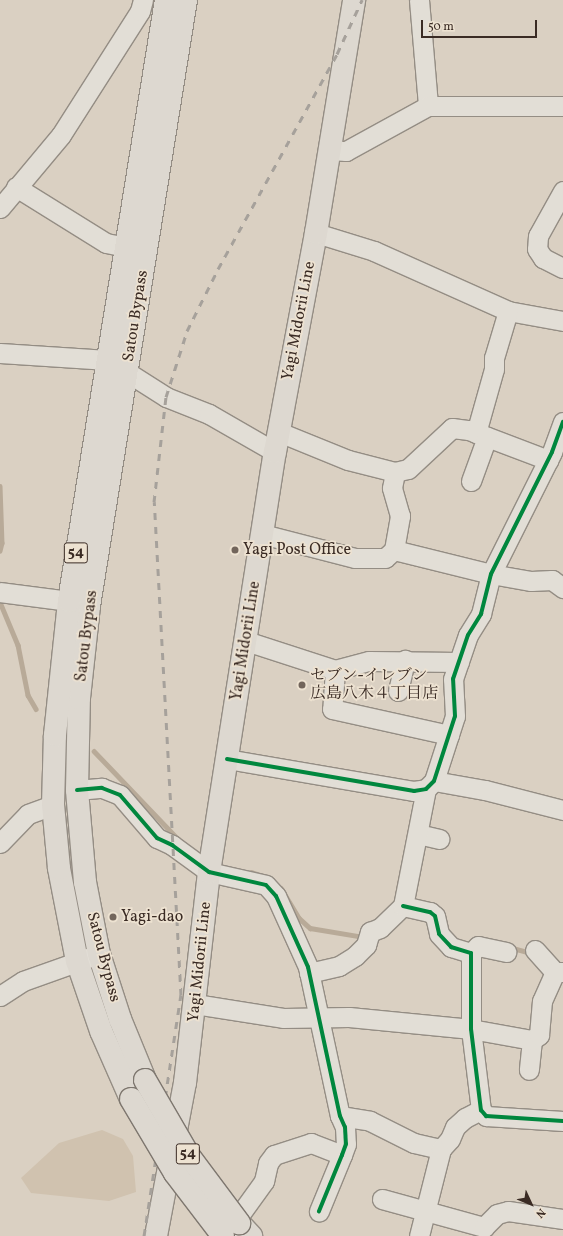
<!DOCTYPE html>
<meta charset="utf-8">
<style>
body{margin:0}
#map{position:relative;width:563px;height:1236px;overflow:hidden;background:#dad0c2;font-family:Vollkorn,"Noto Serif JP",serif}
div>[style]{position:absolute}
[style*='--x']{left:calc(var(--x)*1px);top:calc(var(--y)*1px);width:calc(var(--w)*1px);rotate:calc(var(--a)*1deg)}
.green>*{inset:0;background:#d0c2af}
.stream>*{height:4.5px;margin:-2.25px;padding:0 2.25px;transform-origin:2.25px;border-radius:2.25px;background:#b8aa98}
.roads{filter:drop-shadow(1px 0 #948d84) drop-shadow(-1px 0 #948d84) drop-shadow(0 1px #948d84) drop-shadow(0 -1px #948d84)}
.minor>*{height:19px;margin:-9.5px;padding:0 9.5px;transform-origin:9.5px;border-radius:9.5px;background:#e2ded6}
.major>*{height:22px;margin:-11px;padding:0 11px;transform-origin:11px;border-radius:11px;background:#ddd8d0}
.highway>*{height:22px;margin:-11px;padding:0 11px;transform-origin:11px;border-radius:11px;background:#ddd8d0}
.rail>*{height:3px;margin-top:-1.5px;transform-origin:0;background:repeating-linear-gradient(90deg,#a6a19b 0 7px,transparent 0 14px)}
.bridges{filter:drop-shadow(1px 0 #7e776f) drop-shadow(-1px 0 #7e776f) drop-shadow(0 1px #7e776f) drop-shadow(0 -1px #7e776f)}
.highway-bridge>*{height:22px;margin:-11px;padding:0 11px;transform-origin:11px;border-radius:11px;background:#ddd8d0}
.cycleway>*{height:4px;margin:-2px;padding:0 2px;transform-origin:2px;border-radius:2px;background:#00873e}
.dots>*{width:11px;height:11px;translate:-50% -50%;box-sizing:border-box;border:2px solid #ede2d1;border-radius:50%}
span{translate:-50% -50%;white-space:nowrap;text-align:center;line-height:1.15;-webkit-text-stroke:3.5px #ede2d1;paint-order:stroke}
.shield-label span{padding:1px 3px;background:#ede2d1;border:1px solid;border-radius:3px;-webkit-text-stroke-width:0}
.shield-label{font-size:15px;color:#3a2b24;font-weight:700}
.street-label{font-size:16px;color:#3a2b24}
.poi-label{font-size:16px;color:#3a2b24}
.left{translate:0 -50%;text-align:left}
.north{position:absolute;left:511px;top:1184px;width:40px;height:40px;-webkit-text-stroke:3px #ede2d1;paint-order:stroke;rotate:134deg;font-size:11px;font-weight:700;line-height:16px;text-align:center;color:#3a2b24}
.north::after{content:'';display:block;margin:auto;width:14px;height:18px;background:#3a2b24;clip-path:polygon(50% 0,100% 100%,50% 72%,0 100%)}
.scale{position:absolute;left:421px;top:20px;width:116px;height:18px;box-sizing:border-box;border:2px solid #3a2b24;border-top:0;padding-left:5px;font-size:12px;line-height:14px;white-space:nowrap;color:#3a2b24;-webkit-text-stroke:3px #ede2d1;paint-order:stroke}
</style>
<div id="map">
<div class="green">
<div style="clip-path:polygon(102px 1130px,123px 1139px,133px 1156px,136px 1192px,109px 1201px,31px 1193px,21px 1178px,59px 1143px)"></div>
</div>
<div class="stream">
<div style="--x:0;--y:486;--w:57;--a:88"></div>
<div style="--x:2;--y:543;--w:8;--a:104"></div>
<div style="--x:0;--y:602;--w:47;--a:67.3"></div>
<div style="--x:18;--y:645;--w:51;--a:78.7"></div>
<div style="--x:28;--y:695;--w:16;--a:60"></div>
<div style="--x:94;--y:751;--w:124;--a:46.3"></div>
<div style="--x:251;--y:872;--w:20;--a:18"></div>
<div style="--x:281;--y:888;--w:35;--a:59"></div>
<div style="--x:299;--y:918;--w:15;--a:42"></div>
<div style="--x:310;--y:928;--w:55;--a:9.5"></div>
<div style="--x:509;--y:947;--w:23;--a:15"></div>
</div>
<div class="roads">
<div class="minor">
<div style="--x:419;--y:0;--w:106;--a:85.1"></div>
<div style="--x:330;--y:150;--w:16;--a:4"></div>
<div style="--x:346;--y:151;--w:94;--a:-28.8"></div>
<div style="--x:428;--y:106;--w:135;--a:0"></div>
<div style="--x:16;--y:187;--w:106;--a:31.9"></div>
<div style="--x:106;--y:243;--w:20;--a:11"></div>
<div style="--x:563;--y:191;--w:51;--a:119.1"></div>
<div style="--x:538;--y:236;--w:13;--a:94"></div>
<div style="--x:537;--y:249;--w:11;--a:56"></div>
<div style="--x:543;--y:258;--w:22;--a:27"></div>
<div style="--x:0;--y:208;--w:95;--a:-50.1"></div>
<div style="--x:61;--y:135;--w:147;--a:-57.5"></div>
<div style="--x:140;--y:11;--w:11;--a:-75"></div>
<div style="--x:316;--y:233;--w:61;--a:17.2"></div>
<div style="--x:374;--y:251;--w:147;--a:24.1"></div>
<div style="--x:508;--y:311;--w:56;--a:10.3"></div>
<div style="--x:0;--y:353;--w:108;--a:3.7"></div>
<div style="--x:108;--y:360;--w:69;--a:32.5"></div>
<div style="--x:166;--y:397;--w:46;--a:21.6"></div>
<div style="--x:209;--y:414;--w:76;--a:29.9"></div>
<div style="--x:279;--y:432;--w:74;--a:22.1"></div>
<div style="--x:348;--y:460;--w:49;--a:14.3"></div>
<div style="--x:395;--y:472;--w:13;--a:-13"></div>
<div style="--x:408;--y:469;--w:60;--a:-43"></div>
<div style="--x:452;--y:428;--w:17;--a:7"></div>
<div style="--x:469;--y:430;--w:85;--a:20.8"></div>
<div style="--x:476;--y:433;--w:66;--a:-74.3"></div>
<div style="--x:494;--y:369;--w:11;--a:-90"></div>
<div style="--x:494;--y:358;--w:49;--a:-73.4"></div>
<div style="--x:471;--y:481;--w:47;--a:-70"></div>
<div style="--x:262;--y:534;--w:96;--a:14.5"></div>
<div style="--x:355;--y:558;--w:30;--a:0"></div>
<div style="--x:385;--y:558;--w:12;--a:-42"></div>
<div style="--x:394;--y:550;--w:35;--a:-80"></div>
<div style="--x:400;--y:516;--w:29;--a:-106"></div>
<div style="--x:392;--y:488;--w:16;--a:-79"></div>
<div style="--x:394;--y:550;--w:100;--a:13.9"></div>
<div style="--x:491;--y:574;--w:41;--a:9.9"></div>
<div style="--x:531;--y:581;--w:21;--a:-3"></div>
<div style="--x:552;--y:580;--w:14;--a:36"></div>
<div style="--x:0;--y:592;--w:70;--a:7.4"></div>
<div style="--x:246;--y:641;--w:94;--a:18"></div>
<div style="--x:335;--y:670;--w:35;--a:-15"></div>
<div style="--x:369;--y:661;--w:90;--a:0.6"></div>
<div style="--x:335;--y:670;--w:39;--a:94"></div>
<div style="--x:332;--y:709;--w:120;--a:12.5"></div>
<div style="--x:398;--y:691;--w:32;--a:-77"></div>
<div style="--x:227;--y:759;--w:190;--a:9.7"></div>
<div style="--x:414;--y:791;--w:12;--a:-9"></div>
<div style="--x:426;--y:789;--w:11;--a:-45"></div>
<div style="--x:434;--y:781;--w:68;--a:-72.1"></div>
<div style="--x:455;--y:716;--w:37;--a:-93"></div>
<div style="--x:453;--y:679;--w:46;--a:-71.2"></div>
<div style="--x:468;--y:635;--w:25;--a:-58"></div>
<div style="--x:481;--y:614;--w:41;--a:-76"></div>
<div style="--x:491;--y:574;--w:136;--a:-63.4"></div>
<div style="--x:552;--y:452;--w:32;--a:-70"></div>
<div style="--x:434;--y:781;--w:52;--a:10"></div>
<div style="--x:485;--y:790;--w:81;--a:14.4"></div>
<div style="--x:77;--y:790;--w:25;--a:-5"></div>
<div style="--x:102;--y:788;--w:19;--a:21"></div>
<div style="--x:120;--y:795;--w:57;--a:49.3"></div>
<div style="--x:157;--y:838;--w:17;--a:25"></div>
<div style="--x:172;--y:845;--w:46;--a:36.1"></div>
<div style="--x:209;--y:872;--w:58;--a:12.8"></div>
<div style="--x:266;--y:885;--w:15;--a:48"></div>
<div style="--x:276;--y:896;--w:78;--a:65.7"></div>
<div style="--x:308;--y:967;--w:152;--a:77.9"></div>
<div style="--x:340;--y:1116;--w:12;--a:66"></div>
<div style="--x:345;--y:1127;--w:17;--a:87"></div>
<div style="--x:346;--y:1144;--w:12;--a:110"></div>
<div style="--x:342;--y:1155;--w:61;--a:112.3"></div>
<div style="--x:418;--y:834;--w:22;--a:13"></div>
<div style="--x:0;--y:843;--w:40;--a:-46"></div>
<div style="--x:28;--y:814;--w:27;--a:-20"></div>
<div style="--x:403;--y:906;--w:28;--a:13"></div>
<div style="--x:430;--y:912;--w:6;--a:39"></div>
<div style="--x:435;--y:916;--w:18;--a:77"></div>
<div style="--x:439;--y:934;--w:18;--a:47"></div>
<div style="--x:451;--y:947;--w:21;--a:17"></div>
<div style="--x:471;--y:953;--w:76;--a:90"></div>
<div style="--x:471;--y:1029;--w:82;--a:83"></div>
<div style="--x:481;--y:1110;--w:8;--a:50"></div>
<div style="--x:486;--y:1116;--w:77;--a:3.7"></div>
<div style="--x:535;--y:950;--w:30;--a:48"></div>
<div style="--x:471;--y:953;--w:10;--a:-45"></div>
<div style="--x:478;--y:946;--w:29;--a:12"></div>
<div style="--x:309;--y:973;--w:31;--a:-13"></div>
<div style="--x:339;--y:966;--w:19;--a:-32"></div>
<div style="--x:355;--y:956;--w:16;--a:-45"></div>
<div style="--x:366;--y:945;--w:14;--a:-73"></div>
<div style="--x:370;--y:932;--w:11;--a:-22"></div>
<div style="--x:380;--y:928;--w:32;--a:-44"></div>
<div style="--x:403;--y:906;--w:119;--a:-78.9"></div>
<div style="--x:0;--y:996;--w:27;--a:-33"></div>
<div style="--x:23;--y:981;--w:81;--a:-19.6"></div>
<div style="--x:195;--y:1004;--w:89;--a:9"></div>
<div style="--x:283;--y:1018;--w:66;--a:-0.9"></div>
<div style="--x:349;--y:1017;--w:123;--a:5.6"></div>
<div style="--x:471;--y:1029;--w:62;--a:10.2"></div>
<div style="--x:532;--y:1040;--w:30;--a:96"></div>
<div style="--x:532;--y:1040;--w:9;--a:-36"></div>
<div style="--x:539;--y:1035;--w:34;--a:-85"></div>
<div style="--x:542;--y:1001;--w:32;--a:-66"></div>
<div style="--x:555;--y:972;--w:8;--a:0"></div>
<div style="--x:340;--y:1116;--w:30;--a:9"></div>
<div style="--x:370;--y:1121;--w:49;--a:26.6"></div>
<div style="--x:414;--y:1143;--w:28;--a:13"></div>
<div style="--x:382;--y:1199;--w:106;--a:15.4"></div>
<div style="--x:484;--y:1227;--w:18;--a:-45"></div>
<div style="--x:497;--y:1214;--w:11;--a:-15"></div>
<div style="--x:508;--y:1211;--w:56;--a:8.3"></div>
<div style="--x:228;--y:1231;--w:62;--a:-54.2"></div>
<div style="--x:264;--y:1181;--w:18;--a:-77"></div>
<div style="--x:268;--y:1163;--w:10;--a:-53"></div>
<div style="--x:274;--y:1155;--w:39;--a:-18"></div>
<div style="--x:311;--y:1143;--w:33;--a:21"></div>
<div style="--x:419;--y:1236;--w:90;--a:-75.8"></div>
<div style="--x:441;--y:1149;--w:13;--a:-48"></div>
<div style="--x:450;--y:1139;--w:13;--a:-67"></div>
<div style="--x:455;--y:1127;--w:13;--a:-42"></div>
<div style="--x:465;--y:1118;--w:18;--a:-27"></div>
</div>
<div class="major">
<div style="--x:156;--y:1236;--w:156;--a:-79.3"></div>
<div style="--x:185;--y:1083;--w:212;--a:-83.5"></div>
<div style="--x:209;--y:872;--w:425;--a:-81.1"></div>
<div style="--x:275;--y:452;--w:223;--a:-79.4"></div>
<div style="--x:316;--y:233;--w:236;--a:-80.7"></div>
</div>
<div class="highway">
<div style="--x:145;--y:1080;--w:66;--a:-112.3"></div>
<div style="--x:120;--y:1019;--w:68;--a:-107.9"></div>
<div style="--x:99;--y:954;--w:73;--a:-101"></div>
<div style="--x:85;--y:882;--w:92;--a:-95"></div>
<div style="--x:77;--y:790;--w:92;--a:-88.8"></div>
<div style="--x:79;--y:698;--w:93;--a:-83.8"></div>
<div style="--x:89;--y:606;--w:614;--a:-80.91"></div>
<div style="--x:131;--y:1099;--w:74;--a:-113.8"></div>
<div style="--x:101;--y:1031;--w:74;--a:-108.9"></div>
<div style="--x:77;--y:961;--w:95;--a:-101"></div>
<div style="--x:59;--y:868;--w:63;--a:-95.4"></div>
<div style="--x:53;--y:805;--w:70;--a:-88.4"></div>
<div style="--x:55;--y:735;--w:135;--a:-84"></div>
<div style="--x:69;--y:601;--w:609;--a:-80.83"></div>
<div style="--x:239;--y:1223;--w:18;--a:47"></div>
</div>
</div>
<div class="rail">
<div style="--x:144;--y:1236;--w:244;--a:-81.3"></div>
<div style="--x:181;--y:995;--w:494;--a:-93.1"></div>
<div style="--x:154;--y:502;--w:106;--a:-83.5"></div>
<div style="--x:166;--y:397;--w:69;--a:-72.3"></div>
<div style="--x:187;--y:331;--w:69;--a:-63.4"></div>
<div style="--x:218;--y:269;--w:246;--a:-61"></div>
<div style="--x:337;--y:54;--w:60;--a:-65.2"></div>
</div>
<div class="bridges">
<div class="highway-bridge">
<div style="--x:145;--y:1080;--w:88;--a:59.9"></div>
<div style="--x:189;--y:1156;--w:84;--a:53.3"></div>
<div style="--x:131;--y:1099;--w:86;--a:59.3"></div>
<div style="--x:175;--y:1173;--w:79;--a:52.7"></div>
</div>
</div>
<div class="cycleway">
<div style="--x:227;--y:759;--w:190;--a:9.7"></div>
<div style="--x:414;--y:791;--w:12;--a:-9"></div>
<div style="--x:426;--y:789;--w:11;--a:-45"></div>
<div style="--x:434;--y:781;--w:68;--a:-72.1"></div>
<div style="--x:455;--y:716;--w:37;--a:-93"></div>
<div style="--x:453;--y:679;--w:46;--a:-71.2"></div>
<div style="--x:468;--y:635;--w:25;--a:-58"></div>
<div style="--x:481;--y:614;--w:41;--a:-76"></div>
<div style="--x:491;--y:574;--w:136;--a:-63.4"></div>
<div style="--x:552;--y:452;--w:32;--a:-70"></div>
<div style="--x:77;--y:790;--w:25;--a:-5"></div>
<div style="--x:102;--y:788;--w:19;--a:21"></div>
<div style="--x:120;--y:795;--w:57;--a:49.3"></div>
<div style="--x:157;--y:838;--w:17;--a:25"></div>
<div style="--x:172;--y:845;--w:46;--a:36.1"></div>
<div style="--x:209;--y:872;--w:58;--a:12.8"></div>
<div style="--x:266;--y:885;--w:15;--a:48"></div>
<div style="--x:276;--y:896;--w:78;--a:65.7"></div>
<div style="--x:308;--y:967;--w:152;--a:77.9"></div>
<div style="--x:340;--y:1116;--w:12;--a:66"></div>
<div style="--x:345;--y:1127;--w:17;--a:87"></div>
<div style="--x:346;--y:1144;--w:12;--a:110"></div>
<div style="--x:342;--y:1155;--w:61;--a:112.3"></div>
<div style="--x:403;--y:906;--w:28;--a:13"></div>
<div style="--x:430;--y:912;--w:6;--a:39"></div>
<div style="--x:435;--y:916;--w:18;--a:77"></div>
<div style="--x:439;--y:934;--w:18;--a:47"></div>
<div style="--x:451;--y:947;--w:21;--a:17"></div>
<div style="--x:471;--y:953;--w:76;--a:90"></div>
<div style="--x:471;--y:1029;--w:82;--a:83"></div>
<div style="--x:481;--y:1110;--w:8;--a:50"></div>
<div style="--x:486;--y:1116;--w:77;--a:3.7"></div>
</div>
<div class="dots">
<div style="left:235px;top:550px;background:#72655b"></div>
<div style="left:302px;top:685px;background:#72655b"></div>
<div style="left:113px;top:917px;background:#72655b"></div>
</div>
<div class="shield-label">
<span style="left:76px;top:553px">54</span>
<span style="left:188px;top:1154px">54</span>
</div>
<div class="street-label">
<span style="left:136px;top:316px;rotate:-81deg">Satou Bypass</span>
<span style="left:299px;top:321px;rotate:-79deg">Yagi Midorii Line</span>
<span style="left:87px;top:636px;rotate:-83deg">Satou Bypass</span>
<span style="left:246px;top:641px;rotate:-81deg">Yagi Midorii Line</span>
<span style="left:103px;top:957px;rotate:75deg">Satou Bypass</span>
<span style="left:200px;top:962px;rotate:-84deg">Yagi Midorii Line</span>
</div>
<div class="poi-label">
<span class="left" style="left:243px;top:550px">Yagi Post Office</span>
<span class="left" style="left:310px;top:685px">セブン‐イレブン<br>広島八木４丁目店</span>
<span class="left" style="left:121px;top:917px">Yagi-dao</span>
</div>
<div class="north">N</div>
<div class="scale">50 m</div>
</div>
